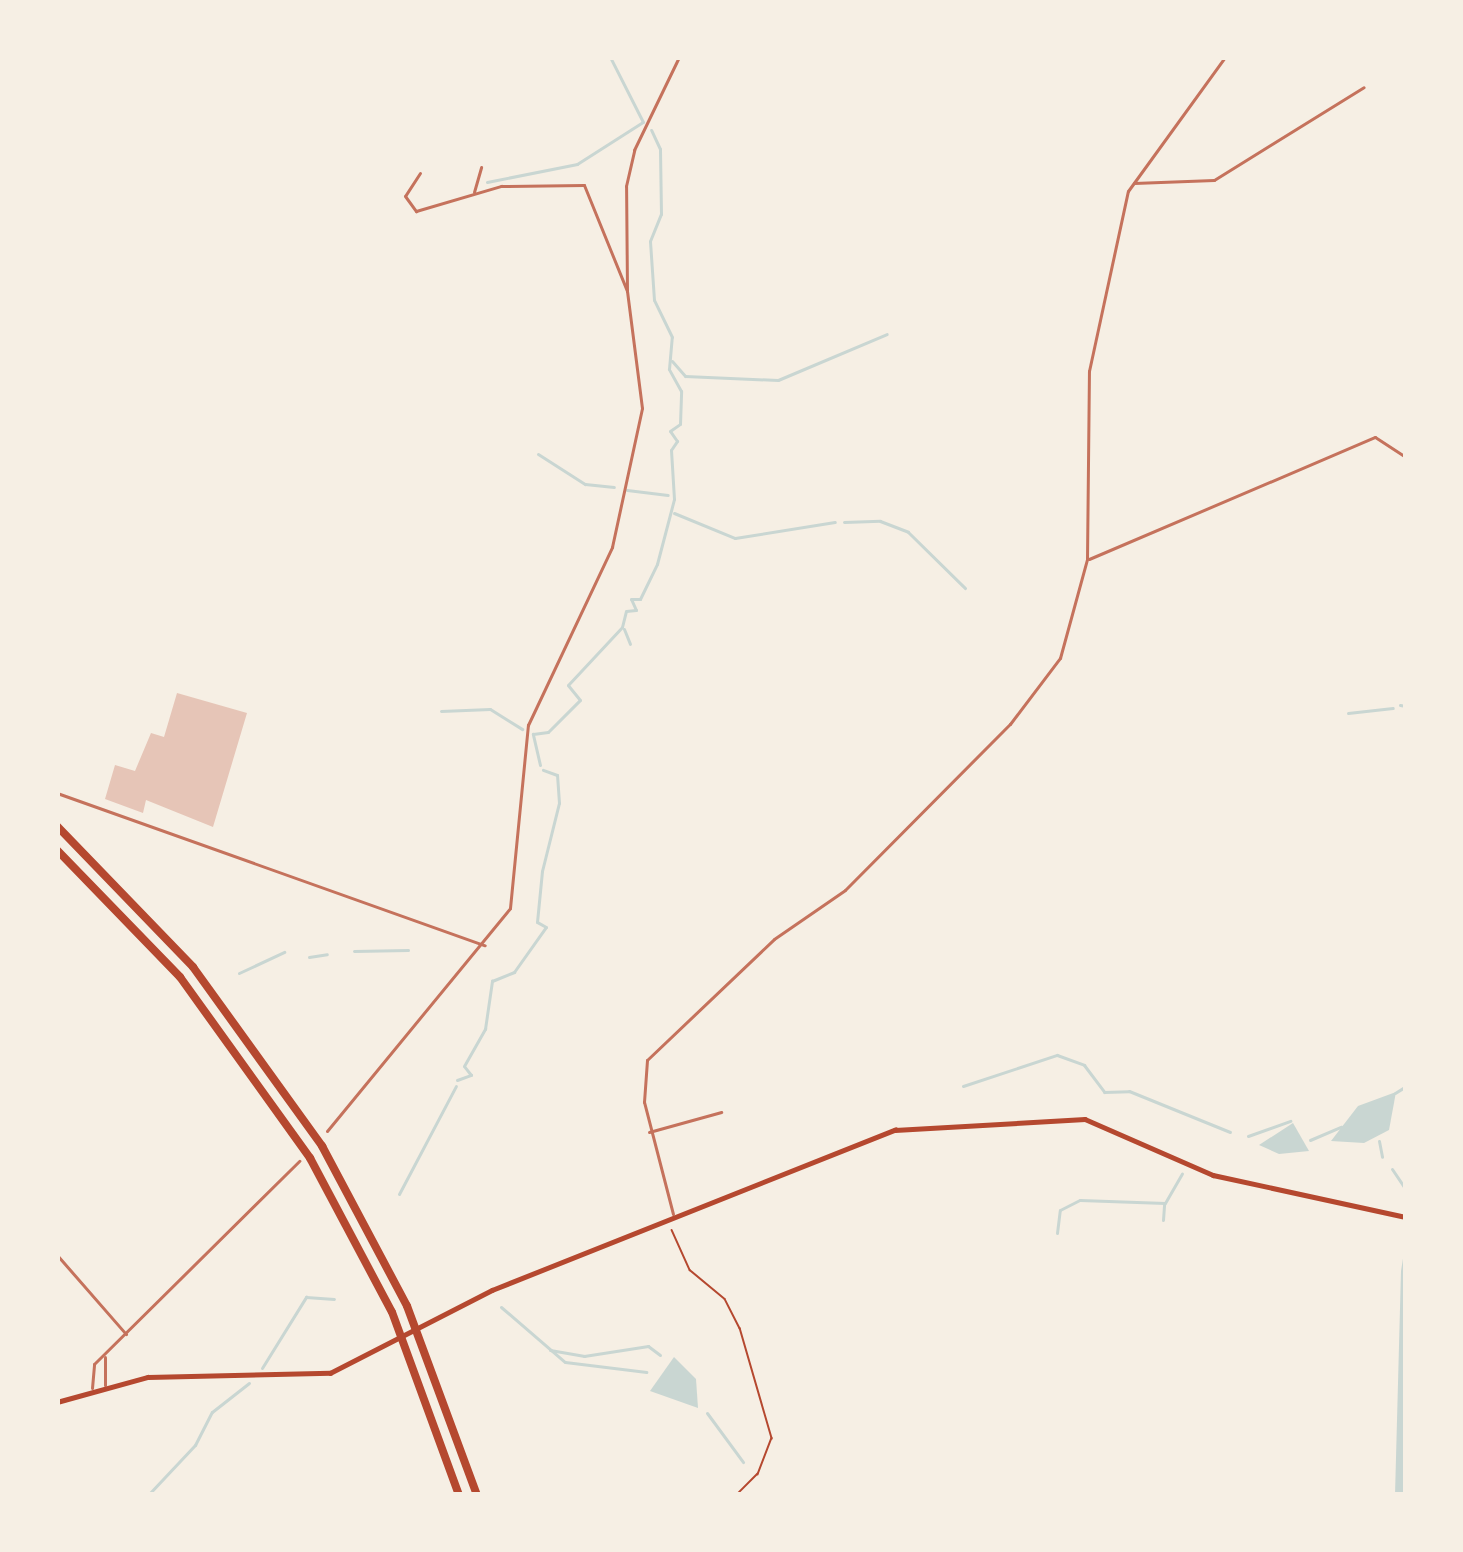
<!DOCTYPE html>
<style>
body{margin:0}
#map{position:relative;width:1463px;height:1552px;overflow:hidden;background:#f6efe4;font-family:Ubuntu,sans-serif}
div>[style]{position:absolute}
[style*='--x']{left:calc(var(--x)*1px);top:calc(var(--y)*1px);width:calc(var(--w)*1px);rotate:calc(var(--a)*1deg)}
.water>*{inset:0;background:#c9d6d2}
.stream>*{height:3px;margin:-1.5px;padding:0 1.5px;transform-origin:1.5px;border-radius:1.5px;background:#c9d6d2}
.building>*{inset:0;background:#e6c5b7}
.path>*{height:1.5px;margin:-0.75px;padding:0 0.75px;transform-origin:0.75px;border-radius:0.75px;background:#b5482f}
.minor>*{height:3px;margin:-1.5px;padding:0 1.5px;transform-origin:1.5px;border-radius:1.5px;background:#c5725c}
.secondary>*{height:4.5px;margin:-2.25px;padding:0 2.25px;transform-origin:2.25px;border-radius:2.25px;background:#b5482f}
.motorway>*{height:8px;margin:-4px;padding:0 4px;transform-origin:4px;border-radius:4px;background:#b5482f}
span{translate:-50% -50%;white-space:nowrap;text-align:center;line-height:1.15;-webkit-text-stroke:10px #f6efe4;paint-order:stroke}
.frame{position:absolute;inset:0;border:60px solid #f6efe4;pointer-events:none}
</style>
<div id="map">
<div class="water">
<div style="clip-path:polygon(1396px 1092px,1389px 1130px,1364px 1143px,1331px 1141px,1358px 1106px)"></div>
<div style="clip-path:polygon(1293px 1123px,1309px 1151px,1279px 1154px,1259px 1145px)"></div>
<div style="clip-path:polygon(1406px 1240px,1406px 1495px,1395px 1495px,1401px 1271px)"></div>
<div style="clip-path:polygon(674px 1357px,696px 1379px,698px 1408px,650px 1391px)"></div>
</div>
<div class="stream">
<div style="--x:487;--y:182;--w:92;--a:-11.3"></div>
<div style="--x:577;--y:164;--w:78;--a:-32.5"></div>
<div style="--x:643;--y:122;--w:73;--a:-116.9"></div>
<div style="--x:672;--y:361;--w:20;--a:49"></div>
<div style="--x:685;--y:376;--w:93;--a:2.5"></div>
<div style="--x:778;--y:380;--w:118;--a:-22.9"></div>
<div style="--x:538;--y:454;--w:56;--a:32.6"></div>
<div style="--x:585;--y:484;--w:29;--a:6"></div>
<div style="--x:627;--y:490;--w:41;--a:7"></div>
<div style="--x:674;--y:513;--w:66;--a:22.3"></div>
<div style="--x:735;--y:538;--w:101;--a:-9.1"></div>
<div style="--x:844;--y:522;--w:36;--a:-2"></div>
<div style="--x:880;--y:521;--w:30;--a:21"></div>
<div style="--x:908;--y:532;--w:80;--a:44.5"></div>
<div style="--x:624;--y:629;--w:16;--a:68"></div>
<div style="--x:1400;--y:705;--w:6;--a:9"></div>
<div style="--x:441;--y:711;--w:49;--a:-2.3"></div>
<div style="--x:490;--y:709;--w:38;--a:32"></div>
<div style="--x:1348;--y:713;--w:45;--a:-6.3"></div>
<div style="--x:540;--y:765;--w:32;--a:-103"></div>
<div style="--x:533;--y:734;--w:15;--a:-8"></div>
<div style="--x:548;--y:732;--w:45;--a:-45"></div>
<div style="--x:580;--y:700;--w:19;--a:-129"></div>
<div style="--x:568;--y:685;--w:79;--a:-47"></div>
<div style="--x:622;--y:627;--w:16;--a:-76"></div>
<div style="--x:626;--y:611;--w:10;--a:-6"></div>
<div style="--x:636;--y:610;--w:12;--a:-114"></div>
<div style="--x:631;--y:599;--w:9;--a:0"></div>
<div style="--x:640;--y:599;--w:39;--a:-64"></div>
<div style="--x:657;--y:564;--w:67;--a:-75.3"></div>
<div style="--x:674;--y:499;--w:49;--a:-93.5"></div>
<div style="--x:671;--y:450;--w:11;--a:-56"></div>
<div style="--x:677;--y:441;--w:12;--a:-125"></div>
<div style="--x:670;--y:431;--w:12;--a:-35"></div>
<div style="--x:680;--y:424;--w:33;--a:-88"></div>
<div style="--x:681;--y:391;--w:25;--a:-119"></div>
<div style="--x:669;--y:369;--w:32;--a:-85"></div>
<div style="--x:672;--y:337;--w:41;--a:-115.9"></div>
<div style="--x:654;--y:300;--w:59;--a:-93.9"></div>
<div style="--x:650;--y:241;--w:29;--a:-68"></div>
<div style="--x:661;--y:214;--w:65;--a:-90.9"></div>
<div style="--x:660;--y:149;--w:21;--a:-115"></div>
<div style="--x:354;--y:951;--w:54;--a:-1.1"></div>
<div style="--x:309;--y:957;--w:18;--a:-9"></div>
<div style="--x:239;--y:973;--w:50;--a:-25"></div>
<div style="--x:457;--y:1080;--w:15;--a:-20"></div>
<div style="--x:471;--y:1075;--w:11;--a:-128"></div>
<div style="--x:464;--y:1066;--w:43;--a:-60.4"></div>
<div style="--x:485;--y:1029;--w:49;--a:-81.7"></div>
<div style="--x:492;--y:981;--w:24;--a:-22"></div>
<div style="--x:514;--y:972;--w:55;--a:-54.6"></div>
<div style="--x:546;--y:927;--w:10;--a:-151"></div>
<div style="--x:537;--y:922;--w:51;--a:-84.4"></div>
<div style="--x:542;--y:871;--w:70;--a:-76"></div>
<div style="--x:559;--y:803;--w:28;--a:-94"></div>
<div style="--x:557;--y:775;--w:15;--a:-160"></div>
<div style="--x:963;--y:1086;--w:99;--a:-18.3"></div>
<div style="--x:1057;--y:1055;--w:29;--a:20"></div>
<div style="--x:1084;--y:1065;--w:34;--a:53"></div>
<div style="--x:1104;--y:1092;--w:25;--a:-2"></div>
<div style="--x:1129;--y:1091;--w:109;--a:22.1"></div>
<div style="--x:1395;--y:1093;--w:13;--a:-32"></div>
<div style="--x:1248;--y:1136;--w:45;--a:-19.7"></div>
<div style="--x:1310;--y:1140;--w:34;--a:-23"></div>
<div style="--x:1379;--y:1141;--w:16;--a:79"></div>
<div style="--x:1392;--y:1169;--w:23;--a:56"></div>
<div style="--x:399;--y:1194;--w:122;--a:-62.2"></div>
<div style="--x:1163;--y:1220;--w:16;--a:-86"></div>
<div style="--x:1057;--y:1233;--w:23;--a:-83"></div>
<div style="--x:1060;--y:1210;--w:22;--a:-27"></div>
<div style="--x:1080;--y:1200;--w:85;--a:2"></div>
<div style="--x:1165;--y:1203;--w:34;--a:-60"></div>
<div style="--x:1404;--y:1234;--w:7;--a:74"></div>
<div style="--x:501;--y:1307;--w:84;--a:40.7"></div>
<div style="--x:565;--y:1362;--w:82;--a:7"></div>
<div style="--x:550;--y:1350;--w:35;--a:10"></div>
<div style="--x:584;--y:1356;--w:65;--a:-8.9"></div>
<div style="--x:648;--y:1346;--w:15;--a:37"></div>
<div style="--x:262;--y:1368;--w:84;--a:-58.2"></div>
<div style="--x:306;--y:1297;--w:28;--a:4"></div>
<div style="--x:707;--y:1413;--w:61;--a:53.7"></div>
<div style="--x:148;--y:1495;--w:69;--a:-46.8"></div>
<div style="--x:195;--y:1445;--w:37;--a:-63"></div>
<div style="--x:212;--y:1412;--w:47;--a:-38.1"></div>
</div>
<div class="building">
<div style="clip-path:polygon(177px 693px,247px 713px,213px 827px,146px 800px,143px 813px,105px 799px,115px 765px,135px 771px,151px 733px,164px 737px)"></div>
</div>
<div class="path">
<div style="--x:672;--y:1230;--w:44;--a:65.8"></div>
<div style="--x:690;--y:1270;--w:45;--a:39.6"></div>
<div style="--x:725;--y:1299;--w:33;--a:63"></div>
<div style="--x:740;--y:1328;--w:115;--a:73.8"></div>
<div style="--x:772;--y:1438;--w:39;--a:111"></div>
<div style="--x:758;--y:1474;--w:30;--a:135"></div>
</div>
<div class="minor">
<div style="--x:420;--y:173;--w:27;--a:123"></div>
<div style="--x:405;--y:196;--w:19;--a:54"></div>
<div style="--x:416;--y:211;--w:89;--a:-16.4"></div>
<div style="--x:501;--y:186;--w:83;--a:-0.7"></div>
<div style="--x:584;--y:185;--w:114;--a:67.9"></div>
<div style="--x:1134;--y:183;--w:80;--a:-2.1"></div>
<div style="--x:1214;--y:180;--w:176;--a:-31.8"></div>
<div style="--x:474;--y:192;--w:26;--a:-74"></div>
<div style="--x:1089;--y:559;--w:311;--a:-23.1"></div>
<div style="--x:1375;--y:437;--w:37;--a:33"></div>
<div style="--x:57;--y:793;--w:454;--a:19.6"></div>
<div style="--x:327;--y:1131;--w:288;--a:-50.6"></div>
<div style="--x:510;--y:908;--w:184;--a:-84.4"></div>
<div style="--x:528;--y:725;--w:197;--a:-64.7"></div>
<div style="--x:612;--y:547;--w:142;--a:-77.8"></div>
<div style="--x:642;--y:408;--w:118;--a:-97.3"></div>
<div style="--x:627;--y:291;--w:105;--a:-90.5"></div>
<div style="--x:626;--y:186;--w:37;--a:-77"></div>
<div style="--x:634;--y:150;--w:103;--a:-64.2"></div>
<div style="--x:649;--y:1132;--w:75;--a:-15.5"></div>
<div style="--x:673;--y:1214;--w:116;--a:-104.5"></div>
<div style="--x:644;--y:1102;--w:42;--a:-85.9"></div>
<div style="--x:647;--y:1060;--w:175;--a:-43.6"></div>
<div style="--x:774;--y:939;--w:86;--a:-34.6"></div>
<div style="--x:845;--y:890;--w:234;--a:-45.2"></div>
<div style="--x:1010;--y:724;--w:83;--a:-52.9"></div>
<div style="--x:1060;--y:658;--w:103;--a:-74.7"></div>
<div style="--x:1087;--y:559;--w:188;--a:-89.4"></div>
<div style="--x:1089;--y:371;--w:184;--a:-77.8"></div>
<div style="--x:1128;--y:191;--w:165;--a:-54.1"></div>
<div style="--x:57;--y:1255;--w:105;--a:48.9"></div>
<div style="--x:105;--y:1357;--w:28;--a:90"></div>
<div style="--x:92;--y:1388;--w:24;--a:-85"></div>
<div style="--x:94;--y:1364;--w:289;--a:-44.7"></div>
</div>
<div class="secondary">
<div style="--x:57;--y:1402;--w:94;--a:-15.4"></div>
<div style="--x:148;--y:1377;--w:182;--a:-1.3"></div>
<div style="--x:330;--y:1373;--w:182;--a:-27.1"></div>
<div style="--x:492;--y:1290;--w:434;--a:-21.7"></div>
<div style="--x:895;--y:1130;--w:190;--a:-3.3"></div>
<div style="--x:1085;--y:1119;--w:140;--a:23.6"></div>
<div style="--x:1213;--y:1175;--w:198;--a:12.3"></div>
</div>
<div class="motorway">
<div style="--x:57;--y:826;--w:196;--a:46"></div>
<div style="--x:193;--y:967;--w:221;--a:54.2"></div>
<div style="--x:322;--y:1146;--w:181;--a:62"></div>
<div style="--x:407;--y:1306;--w:202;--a:69.7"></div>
<div style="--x:57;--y:850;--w:177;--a:45.9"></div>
<div style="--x:180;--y:977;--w:223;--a:54.3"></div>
<div style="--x:310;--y:1158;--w:174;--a:62"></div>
<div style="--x:392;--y:1312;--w:195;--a:69.9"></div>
</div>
<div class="frame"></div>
</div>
